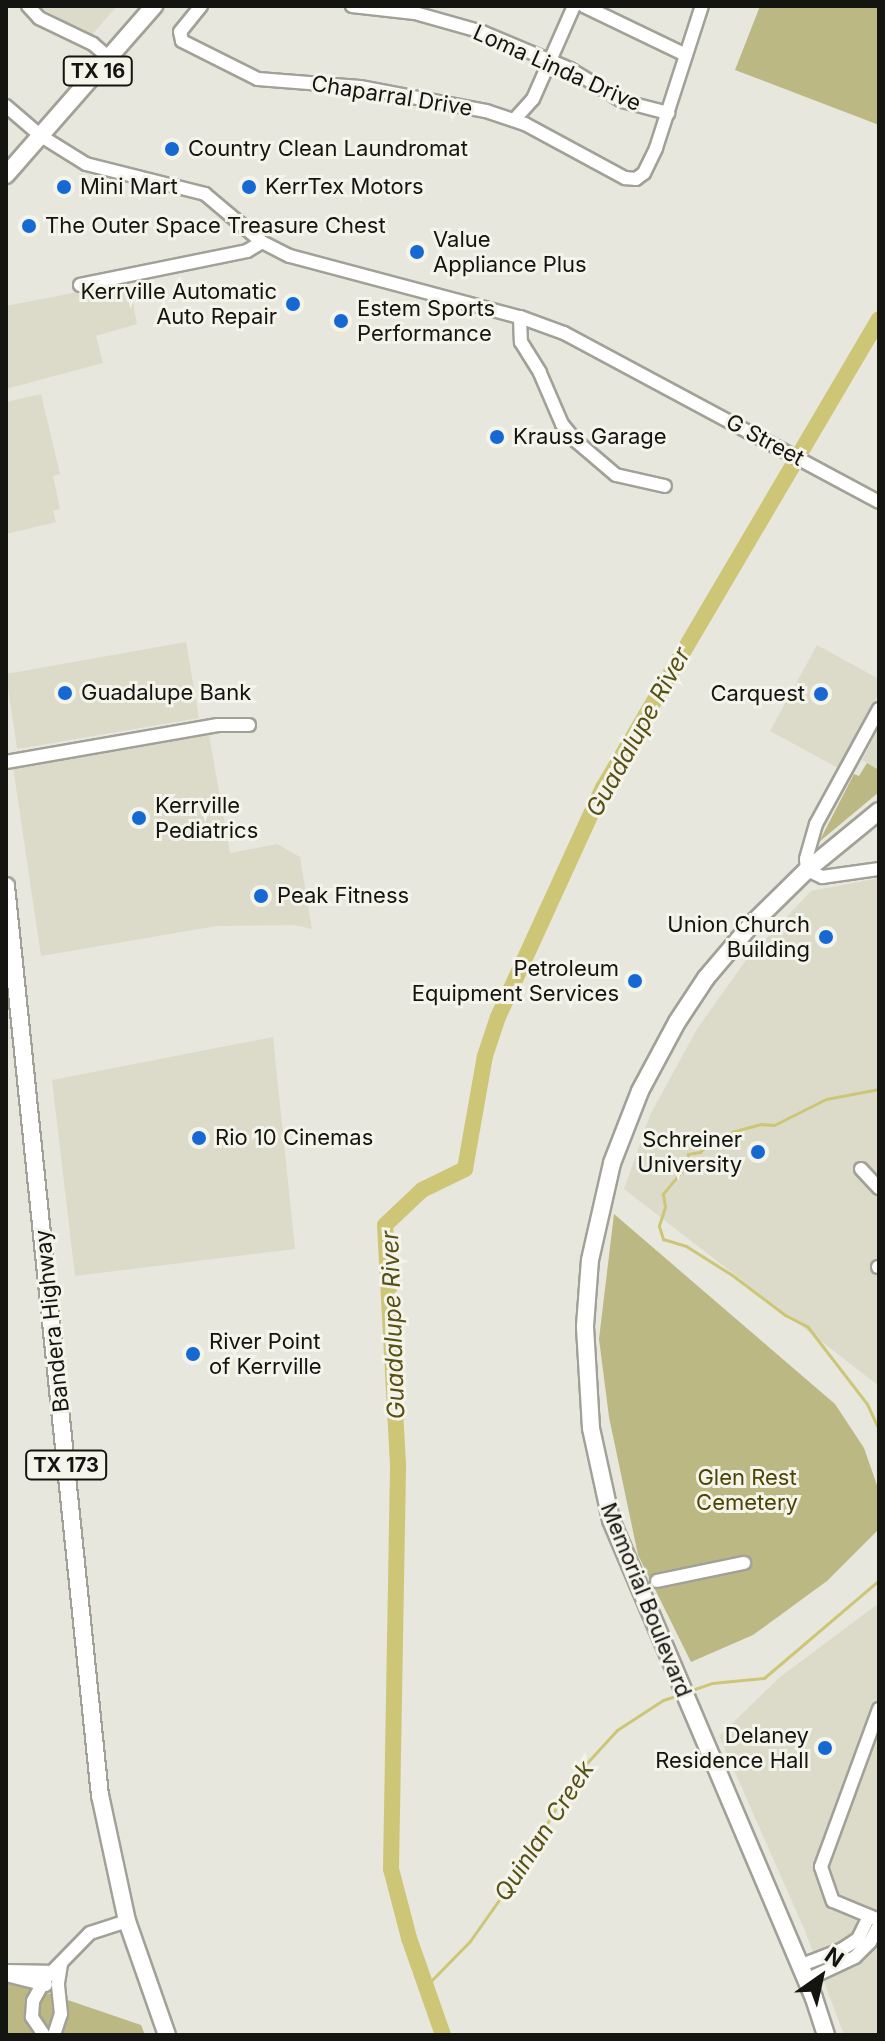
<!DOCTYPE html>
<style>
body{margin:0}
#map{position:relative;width:885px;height:2041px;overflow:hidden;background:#e7e7dd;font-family:Inter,sans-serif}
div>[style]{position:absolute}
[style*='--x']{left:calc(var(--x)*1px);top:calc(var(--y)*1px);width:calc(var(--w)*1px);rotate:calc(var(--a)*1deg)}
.built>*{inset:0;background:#dcdbca}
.green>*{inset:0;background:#bcb883}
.stream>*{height:3px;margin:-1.5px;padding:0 1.5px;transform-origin:1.5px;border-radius:1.5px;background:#cdc677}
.river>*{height:16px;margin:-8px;padding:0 8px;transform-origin:8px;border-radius:8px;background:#cdc677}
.roads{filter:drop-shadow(2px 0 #a1a198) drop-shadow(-2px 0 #a1a198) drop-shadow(0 2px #a1a198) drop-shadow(0 -2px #a1a198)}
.minor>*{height:12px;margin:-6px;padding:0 6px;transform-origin:6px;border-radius:6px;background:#fff}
.major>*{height:16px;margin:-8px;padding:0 8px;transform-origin:8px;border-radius:8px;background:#fff}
.dots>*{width:22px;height:22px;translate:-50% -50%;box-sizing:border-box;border:4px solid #f4f4eb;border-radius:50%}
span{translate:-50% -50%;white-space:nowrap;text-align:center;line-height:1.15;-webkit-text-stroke:6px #f4f4eb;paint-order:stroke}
.shield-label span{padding:2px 6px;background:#f4f4eb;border:2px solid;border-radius:6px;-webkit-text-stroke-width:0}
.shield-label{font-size:20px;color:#141411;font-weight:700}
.street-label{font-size:22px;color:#141411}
.poi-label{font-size:22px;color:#141411}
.left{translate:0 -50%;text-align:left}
.right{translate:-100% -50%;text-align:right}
.park-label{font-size:22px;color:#4b4504}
.water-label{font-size:24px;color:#565014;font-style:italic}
.frame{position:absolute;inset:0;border:8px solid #141411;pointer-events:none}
.north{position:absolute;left:781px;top:1937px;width:80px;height:80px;-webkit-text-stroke:6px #f4f4eb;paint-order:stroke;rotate:34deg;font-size:22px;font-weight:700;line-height:32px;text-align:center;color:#141411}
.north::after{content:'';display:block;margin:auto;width:28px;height:36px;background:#141411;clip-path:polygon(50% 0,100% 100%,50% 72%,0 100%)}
</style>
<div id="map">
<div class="built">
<div style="clip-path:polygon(38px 6px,117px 6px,91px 36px)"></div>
<div style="clip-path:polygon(129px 282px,137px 324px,96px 336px,103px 363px,6px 389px,6px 306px)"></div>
<div style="clip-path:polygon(41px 394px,60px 474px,53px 476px,60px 509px,53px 511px,56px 522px,6px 534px,6px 402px)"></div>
<div style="clip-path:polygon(186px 642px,199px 718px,17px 749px,6px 674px)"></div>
<div style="clip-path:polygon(817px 645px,879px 679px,879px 693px,838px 768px,770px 731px)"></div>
<div style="clip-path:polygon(879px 728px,879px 770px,862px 760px)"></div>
<div style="clip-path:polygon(209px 735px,230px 853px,277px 844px,300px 857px,312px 929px,294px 925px,217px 926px,41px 956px,13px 767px)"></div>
<div style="clip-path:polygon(879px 878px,879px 1386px,624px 1189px,650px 1115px,697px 1029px,746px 960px,811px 891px)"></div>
<div style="clip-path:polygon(273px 1037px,295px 1249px,75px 1276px,52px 1080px)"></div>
<div style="clip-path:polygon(879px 1603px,879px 2035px,844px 2035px,805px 1931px,719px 1736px,780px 1677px)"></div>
</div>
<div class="green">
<div style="clip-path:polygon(760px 6px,879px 6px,879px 125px,735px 70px)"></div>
<div style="clip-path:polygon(867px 763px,879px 770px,879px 792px,819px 842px,854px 774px,859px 776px)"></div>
<div style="clip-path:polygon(614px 1214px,835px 1404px,864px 1448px,879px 1491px,877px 1531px,827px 1581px,753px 1635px,691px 1662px,638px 1555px,609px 1417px,599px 1339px)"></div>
<div style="clip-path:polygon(6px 1979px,141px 2025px,145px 2035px,6px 2035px)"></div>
</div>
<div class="stream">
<div style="--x:879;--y:1089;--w:54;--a:169.3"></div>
<div style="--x:826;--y:1099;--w:58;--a:153.4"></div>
<div style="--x:774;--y:1125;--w:13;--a:-176"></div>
<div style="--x:761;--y:1124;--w:30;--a:165"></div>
<div style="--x:732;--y:1132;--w:24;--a:156"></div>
<div style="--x:710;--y:1142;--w:14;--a:135"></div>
<div style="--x:700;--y:1152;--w:12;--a:171"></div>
<div style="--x:688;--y:1154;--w:11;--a:95"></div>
<div style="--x:687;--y:1165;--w:38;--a:130"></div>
<div style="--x:663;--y:1194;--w:13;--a:81"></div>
<div style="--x:665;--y:1207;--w:20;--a:108"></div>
<div style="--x:659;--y:1226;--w:14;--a:73"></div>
<div style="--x:663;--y:1239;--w:24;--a:17"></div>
<div style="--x:686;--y:1246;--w:54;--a:32.2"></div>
<div style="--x:732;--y:1275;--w:66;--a:37"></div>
<div style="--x:785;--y:1315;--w:25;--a:27"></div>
<div style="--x:807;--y:1326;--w:98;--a:52.4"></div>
<div style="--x:867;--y:1404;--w:29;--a:65"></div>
<div style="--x:689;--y:1691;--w:24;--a:-19"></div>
<div style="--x:712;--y:1683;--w:52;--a:-5.5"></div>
<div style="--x:764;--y:1678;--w:151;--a:-40.4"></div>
<div style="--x:426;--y:1986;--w:63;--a:-45.6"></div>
<div style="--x:470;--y:1941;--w:87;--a:-54.8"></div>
<div style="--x:520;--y:1870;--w:108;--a:-59.9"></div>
<div style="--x:574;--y:1777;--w:64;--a:-47.5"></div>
<div style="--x:617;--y:1730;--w:55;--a:-33.1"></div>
<div style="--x:663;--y:1700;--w:16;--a:-18"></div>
</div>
<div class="river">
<div style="--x:443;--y:2035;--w:103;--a:-109.3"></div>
<div style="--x:409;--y:1938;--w:71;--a:-104.6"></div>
<div style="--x:391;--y:1869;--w:404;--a:-89"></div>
<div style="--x:398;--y:1465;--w:240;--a:-93.1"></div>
<div style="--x:385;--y:1225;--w:51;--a:-43.4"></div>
<div style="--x:422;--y:1190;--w:48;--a:-26"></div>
<div style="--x:465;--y:1169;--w:115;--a:-80"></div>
<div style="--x:485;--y:1056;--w:41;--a:-71.6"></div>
<div style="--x:498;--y:1017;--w:252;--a:-65.4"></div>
<div style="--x:603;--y:788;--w:544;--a:-59.52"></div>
</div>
<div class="roads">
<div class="minor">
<div style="--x:28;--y:6;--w:16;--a:47"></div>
<div style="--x:39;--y:18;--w:60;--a:25.7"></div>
<div style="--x:93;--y:44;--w:21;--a:41"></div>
<div style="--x:201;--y:6;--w:33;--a:129"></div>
<div style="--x:180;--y:32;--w:9;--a:77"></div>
<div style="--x:182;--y:41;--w:85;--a:26.6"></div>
<div style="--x:258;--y:79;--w:102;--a:4.5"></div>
<div style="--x:360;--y:87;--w:128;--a:10.8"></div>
<div style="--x:486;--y:111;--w:41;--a:18.4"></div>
<div style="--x:525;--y:124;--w:114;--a:28.4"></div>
<div style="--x:625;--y:178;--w:11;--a:5"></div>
<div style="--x:636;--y:179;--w:10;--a:-37"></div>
<div style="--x:644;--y:173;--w:28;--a:-64"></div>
<div style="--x:656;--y:148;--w:149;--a:-72.1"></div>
<div style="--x:352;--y:6;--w:63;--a:6.3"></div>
<div style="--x:415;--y:13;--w:70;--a:15.8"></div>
<div style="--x:482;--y:32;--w:95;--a:22.8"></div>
<div style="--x:570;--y:69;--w:61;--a:31.6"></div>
<div style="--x:622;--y:101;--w:48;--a:14.6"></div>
<div style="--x:584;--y:6;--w:113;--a:25.7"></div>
<div style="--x:6;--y:106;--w:46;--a:40.6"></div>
<div style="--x:41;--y:136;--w:53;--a:31.9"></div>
<div style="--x:86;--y:164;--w:123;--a:14.1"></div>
<div style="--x:205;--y:194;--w:75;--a:40.1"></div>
<div style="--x:262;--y:242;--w:31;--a:27"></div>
<div style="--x:290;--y:256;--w:238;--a:14.9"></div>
<div style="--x:520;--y:317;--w:47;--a:20"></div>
<div style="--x:564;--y:333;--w:357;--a:28.2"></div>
<div style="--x:514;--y:120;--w:28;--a:-48"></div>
<div style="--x:533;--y:99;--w:102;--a:-66.2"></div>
<div style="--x:80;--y:285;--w:170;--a:-11.5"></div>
<div style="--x:247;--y:251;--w:17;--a:-31"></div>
<div style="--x:520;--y:317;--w:25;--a:88"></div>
<div style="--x:521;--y:342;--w:36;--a:58"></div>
<div style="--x:540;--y:373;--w:56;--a:66.7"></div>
<div style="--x:562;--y:424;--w:22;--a:51"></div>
<div style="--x:576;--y:441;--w:52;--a:40.4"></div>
<div style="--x:616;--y:475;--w:50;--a:12.7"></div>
<div style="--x:879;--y:709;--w:131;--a:118.7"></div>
<div style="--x:816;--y:824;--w:36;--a:106"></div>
<div style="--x:806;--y:859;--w:11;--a:85"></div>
<div style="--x:807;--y:870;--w:17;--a:25"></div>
<div style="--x:822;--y:877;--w:58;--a:-8"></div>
<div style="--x:6;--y:762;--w:215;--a:-9.9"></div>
<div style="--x:218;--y:725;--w:31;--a:0"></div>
<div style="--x:861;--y:1169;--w:26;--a:47"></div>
<div style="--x:878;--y:1267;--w:1;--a:0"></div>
<div style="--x:657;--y:1581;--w:89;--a:-11.7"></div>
<div style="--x:879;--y:1709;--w:168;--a:110.2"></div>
<div style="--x:821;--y:1867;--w:36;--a:71"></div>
<div style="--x:833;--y:1901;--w:50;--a:22.4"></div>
<div style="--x:799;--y:1966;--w:45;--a:-20.9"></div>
<div style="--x:841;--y:1950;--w:20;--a:-33"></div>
<div style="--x:858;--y:1939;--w:25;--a:-64"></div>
<div style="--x:6;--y:1971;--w:50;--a:1.1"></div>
<div style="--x:6;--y:1975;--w:41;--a:14"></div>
<div style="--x:806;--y:1980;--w:54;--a:-25.1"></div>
<div style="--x:855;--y:1957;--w:21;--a:-45"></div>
<div style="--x:870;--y:1942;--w:19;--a:-62"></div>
<div style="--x:44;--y:2035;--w:22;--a:-124"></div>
<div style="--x:32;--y:2017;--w:16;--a:-86"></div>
<div style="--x:33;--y:2001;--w:25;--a:-61"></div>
<div style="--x:45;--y:1979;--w:64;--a:-45.6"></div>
<div style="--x:90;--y:1933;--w:39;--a:-18"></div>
<div style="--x:54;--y:2035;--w:22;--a:-72"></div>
<div style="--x:61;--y:2014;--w:31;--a:-96"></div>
<div style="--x:58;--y:1983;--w:20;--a:-81"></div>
</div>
<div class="major">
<div style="--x:6;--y:175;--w:225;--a:-48.8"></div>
<div style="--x:6;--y:886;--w:914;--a:84.1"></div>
<div style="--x:100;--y:1795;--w:129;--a:77.9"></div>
<div style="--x:127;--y:1921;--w:121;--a:70.7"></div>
<div style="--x:826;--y:2035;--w:39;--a:-108"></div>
<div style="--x:814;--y:1998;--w:519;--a:-113.01"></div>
<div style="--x:611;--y:1520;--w:94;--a:-102.3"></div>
<div style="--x:591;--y:1428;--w:102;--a:-93.4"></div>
<div style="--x:585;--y:1326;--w:66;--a:-85.7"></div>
<div style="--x:590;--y:1260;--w:99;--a:-77.2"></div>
<div style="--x:612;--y:1163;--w:77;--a:-68.7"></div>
<div style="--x:640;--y:1091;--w:78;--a:-61.8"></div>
<div style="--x:677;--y:1022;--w:53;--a:-56.6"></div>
<div style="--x:706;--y:978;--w:70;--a:-49.7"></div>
<div style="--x:751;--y:925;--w:78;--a:-44.5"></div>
<div style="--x:807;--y:870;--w:93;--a:-39.3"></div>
</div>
</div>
<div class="dots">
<div style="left:172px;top:149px;background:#1669d3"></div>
<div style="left:64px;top:187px;background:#1669d3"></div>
<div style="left:249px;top:187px;background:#1669d3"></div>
<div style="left:29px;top:226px;background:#1669d3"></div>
<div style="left:417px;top:252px;background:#1669d3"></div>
<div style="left:293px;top:304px;background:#1669d3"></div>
<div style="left:341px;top:321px;background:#1669d3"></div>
<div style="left:497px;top:437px;background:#1669d3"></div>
<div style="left:65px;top:693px;background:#1669d3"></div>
<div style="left:821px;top:694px;background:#1669d3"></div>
<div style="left:139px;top:818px;background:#1669d3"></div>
<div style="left:261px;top:896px;background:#1669d3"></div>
<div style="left:826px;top:937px;background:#1669d3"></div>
<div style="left:635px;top:981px;background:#1669d3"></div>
<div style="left:199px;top:1138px;background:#1669d3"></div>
<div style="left:758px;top:1152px;background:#1669d3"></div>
<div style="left:193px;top:1354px;background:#1669d3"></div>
<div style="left:825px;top:1748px;background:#1669d3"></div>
</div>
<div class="shield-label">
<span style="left:98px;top:71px">TX 16</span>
<span style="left:66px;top:1465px">TX 173</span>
</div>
<div class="street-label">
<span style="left:557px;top:68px;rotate:24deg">Loma Linda Drive</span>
<span style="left:392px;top:96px;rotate:9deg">Chaparral Drive</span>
<span style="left:765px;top:440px;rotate:28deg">G Street</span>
<span style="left:52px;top:1321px;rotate:-96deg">Bandera Highway</span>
<span style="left:646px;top:1600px;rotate:68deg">Memorial Boulevard</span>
</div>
<div class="poi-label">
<span class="left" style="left:188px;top:149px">Country Clean Laundromat</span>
<span class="left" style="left:80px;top:187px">Mini Mart</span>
<span class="left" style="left:265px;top:187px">KerrTex Motors</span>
<span class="left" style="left:45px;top:226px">The Outer Space Treasure Chest</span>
<span class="left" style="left:433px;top:252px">Value<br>Appliance Plus</span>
<span class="right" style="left:277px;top:304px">Kerrville Automatic<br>Auto Repair</span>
<span class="left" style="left:357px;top:321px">Estem Sports<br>Performance</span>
<span class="left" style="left:513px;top:437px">Krauss Garage</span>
<span class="left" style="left:81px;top:693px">Guadalupe Bank</span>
<span class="right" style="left:805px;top:694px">Carquest</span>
<span class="left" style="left:155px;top:818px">Kerrville<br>Pediatrics</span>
<span class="left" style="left:277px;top:896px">Peak Fitness</span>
<span class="right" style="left:810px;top:937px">Union Church<br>Building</span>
<span class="right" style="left:619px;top:981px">Petroleum<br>Equipment Services</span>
<span class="left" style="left:215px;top:1138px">Rio 10 Cinemas</span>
<span class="right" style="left:742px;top:1152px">Schreiner<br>University</span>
<span class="left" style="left:209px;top:1354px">River Point<br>of Kerrville</span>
<span class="right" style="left:809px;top:1748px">Delaney<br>Residence Hall</span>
</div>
<div class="park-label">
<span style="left:747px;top:1490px">Glen Rest<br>Cemetery</span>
</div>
<div class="water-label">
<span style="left:638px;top:732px;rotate:-61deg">Guadalupe River</span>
<span style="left:393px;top:1325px;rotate:-92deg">Guadalupe River</span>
<span style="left:544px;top:1831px;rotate:-57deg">Quinlan Creek</span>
</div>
<div class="frame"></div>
<div class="north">N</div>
</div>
